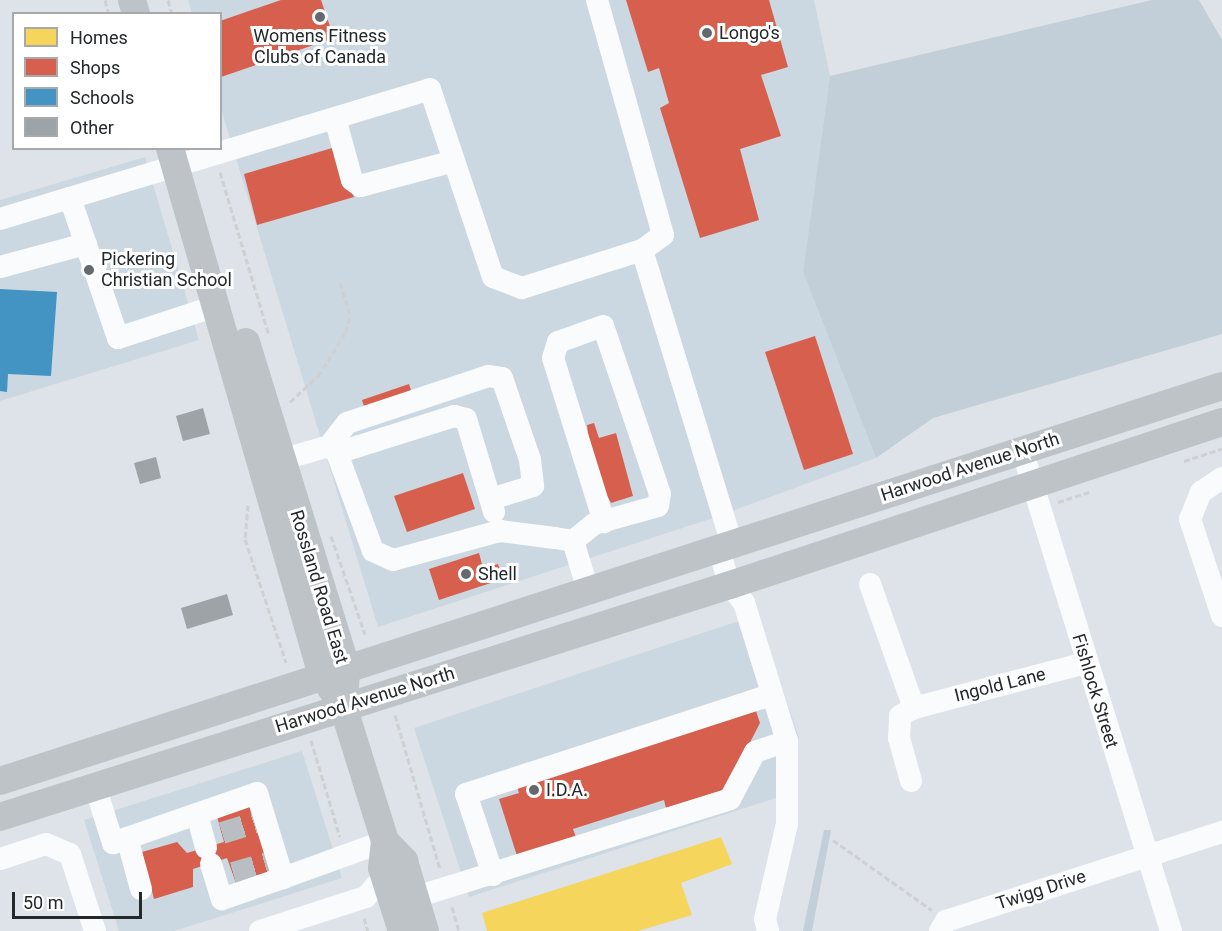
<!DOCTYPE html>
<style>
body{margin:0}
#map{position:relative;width:1222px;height:931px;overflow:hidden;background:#dde3e8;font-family:Roboto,sans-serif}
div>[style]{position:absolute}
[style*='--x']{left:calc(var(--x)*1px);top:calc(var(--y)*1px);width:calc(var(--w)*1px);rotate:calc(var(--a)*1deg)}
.built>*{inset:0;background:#cbd8e1}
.green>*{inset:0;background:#c2ced8}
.homes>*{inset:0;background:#f6d55c}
.shops>*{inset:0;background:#d6604d}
.schools>*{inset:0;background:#4393c3}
.building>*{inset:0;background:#9ea3a7}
.minor-tunnel>*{height:22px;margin-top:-11px;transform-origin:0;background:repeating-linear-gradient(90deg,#b8bec2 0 22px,transparent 0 33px)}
.path>*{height:3px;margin-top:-1.5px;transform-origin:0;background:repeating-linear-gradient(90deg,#cfd0d1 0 6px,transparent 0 9px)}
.minor>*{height:22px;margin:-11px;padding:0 11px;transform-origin:11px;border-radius:11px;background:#fafbfc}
.major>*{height:28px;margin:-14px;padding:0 14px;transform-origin:14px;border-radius:14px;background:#bdc3c6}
.dots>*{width:16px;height:16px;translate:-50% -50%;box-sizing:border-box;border:3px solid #fff;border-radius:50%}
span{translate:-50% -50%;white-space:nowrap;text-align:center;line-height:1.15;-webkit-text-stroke:6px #fff;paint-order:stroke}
.poi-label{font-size:18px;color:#23282b}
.left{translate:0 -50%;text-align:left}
.street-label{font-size:18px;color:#23282b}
.legend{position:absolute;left:12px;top:12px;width:210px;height:138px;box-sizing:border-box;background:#fff;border:2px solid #a7a9aa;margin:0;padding:8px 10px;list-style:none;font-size:18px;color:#23282b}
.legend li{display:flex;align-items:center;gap:12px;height:30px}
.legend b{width:30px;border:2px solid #a7a9aa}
.scale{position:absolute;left:12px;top:892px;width:130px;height:27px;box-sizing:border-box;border:3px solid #23282b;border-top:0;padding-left:8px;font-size:18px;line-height:21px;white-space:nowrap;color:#23282b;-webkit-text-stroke:4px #fff;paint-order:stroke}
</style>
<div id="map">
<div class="built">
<div style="clip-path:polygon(188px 0,814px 0,830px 76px,803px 272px,876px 458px,713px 518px,378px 627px,221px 109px,220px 14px,192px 13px)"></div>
<div style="clip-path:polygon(145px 157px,199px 340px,0 401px,0 200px)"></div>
<div style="clip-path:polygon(757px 615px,799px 738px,782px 796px,469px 897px,414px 728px)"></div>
<div style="clip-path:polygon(302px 751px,342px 878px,174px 931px,119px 931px,84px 820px)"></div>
</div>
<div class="green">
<div style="clip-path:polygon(1152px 0,1199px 0,1222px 40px,1222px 334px,933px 418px,876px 458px,803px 272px,830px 76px)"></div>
<div style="clip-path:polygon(824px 830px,831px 830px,812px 931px,803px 931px)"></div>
</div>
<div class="homes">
<div style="clip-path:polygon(721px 837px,732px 864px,681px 883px,692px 915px,638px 931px,487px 931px,482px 913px)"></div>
</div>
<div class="shops">
<div style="clip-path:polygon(281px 0,321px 0,334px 38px,221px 77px,220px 21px)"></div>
<div style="clip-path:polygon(626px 0,769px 0,788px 67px,761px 75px,781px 136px,740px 149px,759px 220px,700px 238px,660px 108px,669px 103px,659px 68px,648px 72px)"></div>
<div style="clip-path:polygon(339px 146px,354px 197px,257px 225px,244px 174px)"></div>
<div style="clip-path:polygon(815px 336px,853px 454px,804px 470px,765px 352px)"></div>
<div style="clip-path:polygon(409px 384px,417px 410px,370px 425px,362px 400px)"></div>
<div style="clip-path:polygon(594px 423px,599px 438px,616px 433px,633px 496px,611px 503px,605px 492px,589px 442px,587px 425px)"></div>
<div style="clip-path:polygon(463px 473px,475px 509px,407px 532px,394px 496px)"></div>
<div style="clip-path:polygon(479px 553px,483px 568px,498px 564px,503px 579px,439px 600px,429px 569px)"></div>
<div style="clip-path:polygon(756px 711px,760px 723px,726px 789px,666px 808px,664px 800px,573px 829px,576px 837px,517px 856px,499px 799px,519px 793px,517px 787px)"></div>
<div style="clip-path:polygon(248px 803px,271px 874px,237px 886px,227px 858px,193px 869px,193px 887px,154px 899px,142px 852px,177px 842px,187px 853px,224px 842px,216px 813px)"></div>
</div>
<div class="schools">
<div style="clip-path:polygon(0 289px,57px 292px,51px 376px,8px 374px,7px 392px,0 391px)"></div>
</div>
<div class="building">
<div style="clip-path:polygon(203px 408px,210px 434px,183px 441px,176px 416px)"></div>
<div style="clip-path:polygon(156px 457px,161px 478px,140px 484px,134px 463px)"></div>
<div style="clip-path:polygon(227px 594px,233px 615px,187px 629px,181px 608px)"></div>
</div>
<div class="minor-tunnel">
<div style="--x:222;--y:833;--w:34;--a:-17"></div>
<div style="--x:233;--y:873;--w:36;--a:-16"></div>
</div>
<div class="path">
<div style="--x:105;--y:0;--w:15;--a:74"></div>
<div style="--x:168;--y:0;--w:15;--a:74"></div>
<div style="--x:220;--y:172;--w:170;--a:73.3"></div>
<div style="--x:290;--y:402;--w:38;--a:-43"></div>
<div style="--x:318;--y:376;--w:52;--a:-57.5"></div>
<div style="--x:346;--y:332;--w:18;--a:-77"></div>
<div style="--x:350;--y:314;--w:33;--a:-108"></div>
<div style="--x:1184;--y:461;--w:40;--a:-18"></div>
<div style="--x:1058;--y:502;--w:33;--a:-18"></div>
<div style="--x:248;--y:505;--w:34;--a:95"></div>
<div style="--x:245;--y:539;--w:130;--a:71.6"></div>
<div style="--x:331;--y:536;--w:104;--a:70.9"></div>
<div style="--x:395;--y:715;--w:160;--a:73.7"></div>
<div style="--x:311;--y:740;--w:101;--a:73.4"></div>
<div style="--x:833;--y:840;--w:121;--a:35.3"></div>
<div style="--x:452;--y:907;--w:25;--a:74"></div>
<div style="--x:364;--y:918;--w:14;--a:73"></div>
</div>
<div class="minor">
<div style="--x:597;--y:0;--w:244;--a:74.3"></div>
<div style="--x:663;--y:235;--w:26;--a:144"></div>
<div style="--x:335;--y:118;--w:64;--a:74.7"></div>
<div style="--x:352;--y:180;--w:10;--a:37"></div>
<div style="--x:360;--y:186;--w:97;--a:-14.9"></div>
<div style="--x:70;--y:198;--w:148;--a:71.1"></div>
<div style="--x:118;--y:338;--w:103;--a:-18.1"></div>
<div style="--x:0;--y:219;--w:449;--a:-16.8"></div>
<div style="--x:430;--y:89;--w:198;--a:71.5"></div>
<div style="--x:493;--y:277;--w:31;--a:21"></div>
<div style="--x:522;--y:288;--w:126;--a:-17.6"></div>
<div style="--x:642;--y:250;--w:307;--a:73"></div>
<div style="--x:0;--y:267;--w:89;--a:-15"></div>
<div style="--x:329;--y:446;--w:29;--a:-52"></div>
<div style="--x:347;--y:423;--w:149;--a:-18.4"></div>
<div style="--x:488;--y:376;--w:14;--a:8"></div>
<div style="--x:502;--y:378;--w:87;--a:71.1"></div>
<div style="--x:530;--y:460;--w:26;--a:83"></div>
<div style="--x:533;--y:486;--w:44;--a:162.8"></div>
<div style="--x:1022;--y:450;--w:504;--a:72.79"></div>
<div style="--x:337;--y:453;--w:123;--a:-17.5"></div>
<div style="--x:454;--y:416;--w:12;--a:14"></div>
<div style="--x:466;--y:419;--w:97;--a:73.2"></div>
<div style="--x:281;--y:460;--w:50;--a:-16.3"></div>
<div style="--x:329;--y:446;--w:11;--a:41"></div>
<div style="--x:337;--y:453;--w:104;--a:69.8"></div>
<div style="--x:373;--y:551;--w:22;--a:24"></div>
<div style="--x:393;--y:560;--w:111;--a:-15.2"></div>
<div style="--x:500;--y:531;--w:55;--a:7.3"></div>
<div style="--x:555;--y:538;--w:18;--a:9"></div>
<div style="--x:573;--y:541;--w:51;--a:73"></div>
<div style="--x:1222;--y:478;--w:25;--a:146"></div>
<div style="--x:1201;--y:492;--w:29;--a:112"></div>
<div style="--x:1190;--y:519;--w:102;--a:71.7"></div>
<div style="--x:573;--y:541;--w:27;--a:-39"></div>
<div style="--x:594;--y:524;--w:66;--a:-15.7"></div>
<div style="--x:658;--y:506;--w:12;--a:-81"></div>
<div style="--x:660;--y:494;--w:177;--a:-108.7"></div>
<div style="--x:603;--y:326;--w:48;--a:160.4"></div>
<div style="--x:558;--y:342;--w:17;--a:107"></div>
<div style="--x:553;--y:358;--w:172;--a:72.7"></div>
<div style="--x:870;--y:584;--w:132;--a:70.5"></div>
<div style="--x:914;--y:708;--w:178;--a:-14.7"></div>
<div style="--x:911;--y:781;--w:45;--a:-105.6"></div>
<div style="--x:899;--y:738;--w:22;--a:-87"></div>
<div style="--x:900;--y:716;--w:16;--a:-30"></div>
<div style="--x:95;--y:786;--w:60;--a:72.5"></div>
<div style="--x:113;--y:843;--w:152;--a:-19.1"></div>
<div style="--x:257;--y:793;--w:89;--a:73"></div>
<div style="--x:283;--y:878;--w:109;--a:-19.9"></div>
<div style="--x:197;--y:814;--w:35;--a:75"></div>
<div style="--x:127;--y:838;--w:53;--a:74.6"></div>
<div style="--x:0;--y:859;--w:48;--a:-18.1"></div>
<div style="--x:46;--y:844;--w:26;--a:23"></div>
<div style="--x:70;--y:854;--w:81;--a:72"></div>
<div style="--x:211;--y:864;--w:37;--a:73"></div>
<div style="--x:222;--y:899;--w:65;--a:-19"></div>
<div style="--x:493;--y:875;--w:85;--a:-108.4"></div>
<div style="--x:466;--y:794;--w:320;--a:-18"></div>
<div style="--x:416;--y:897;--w:329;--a:-17.3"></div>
<div style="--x:730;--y:799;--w:53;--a:-62"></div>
<div style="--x:755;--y:752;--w:34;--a:-19"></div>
<div style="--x:787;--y:741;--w:145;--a:-107.3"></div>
<div style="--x:744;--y:603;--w:23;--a:-128"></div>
<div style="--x:730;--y:585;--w:38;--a:-108"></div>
<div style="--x:260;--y:931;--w:111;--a:-17.8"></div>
<div style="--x:366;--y:897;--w:29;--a:-49"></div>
<div style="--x:768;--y:931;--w:12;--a:-104"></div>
<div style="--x:765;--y:919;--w:98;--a:-77"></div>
<div style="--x:787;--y:824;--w:83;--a:-90"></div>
<div style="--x:940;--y:931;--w:12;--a:-59"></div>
<div style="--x:946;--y:921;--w:290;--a:-17.9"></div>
</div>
<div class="major">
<div style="--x:132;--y:0;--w:15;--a:74"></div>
<div style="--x:170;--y:148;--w:548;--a:73.91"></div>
<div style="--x:322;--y:675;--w:37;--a:56"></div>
<div style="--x:343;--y:706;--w:141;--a:72.7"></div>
<div style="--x:385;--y:841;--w:28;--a:46"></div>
<div style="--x:404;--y:861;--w:73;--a:73.3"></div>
<div style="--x:246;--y:342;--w:341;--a:72.9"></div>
<div style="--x:346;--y:668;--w:18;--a:93"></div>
<div style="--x:0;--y:781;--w:1284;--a:-17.91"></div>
<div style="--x:0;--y:817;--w:766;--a:-17.63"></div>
<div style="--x:730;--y:585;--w:518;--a:-18.33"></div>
<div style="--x:385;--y:841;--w:27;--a:96"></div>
<div style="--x:382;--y:868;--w:66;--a:72.4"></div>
</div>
<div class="dots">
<div style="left:320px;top:17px;background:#64696d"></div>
<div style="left:707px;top:33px;background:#64696d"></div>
<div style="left:89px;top:270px;background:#64696d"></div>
<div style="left:466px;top:574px;background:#64696d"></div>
<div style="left:534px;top:790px;background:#64696d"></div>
</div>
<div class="poi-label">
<span class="left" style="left:719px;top:33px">Longo's</span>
<span style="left:320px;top:47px">Womens Fitness<br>Clubs of Canada</span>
<span class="left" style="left:101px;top:270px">Pickering<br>Christian School</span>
<span class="left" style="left:478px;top:574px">Shell</span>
<span class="left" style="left:546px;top:790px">I.D.A.</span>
</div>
<div class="street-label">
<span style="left:970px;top:467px;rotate:-18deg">Harwood Avenue North</span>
<span style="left:319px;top:587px;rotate:73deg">Rossland Road East</span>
<span style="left:1000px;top:685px;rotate:-14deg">Ingold Lane</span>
<span style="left:1095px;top:691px;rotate:73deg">Fishlock Street</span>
<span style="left:365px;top:700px;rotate:-17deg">Harwood Avenue North</span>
<span style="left:1041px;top:890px;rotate:-18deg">Twigg Drive</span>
</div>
<ul class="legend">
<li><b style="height:16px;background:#f6d55c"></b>Homes</li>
<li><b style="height:16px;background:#d6604d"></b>Shops</li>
<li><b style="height:16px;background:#4393c3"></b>Schools</li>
<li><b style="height:16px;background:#9ea3a7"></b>Other</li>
</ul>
<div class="scale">50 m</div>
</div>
